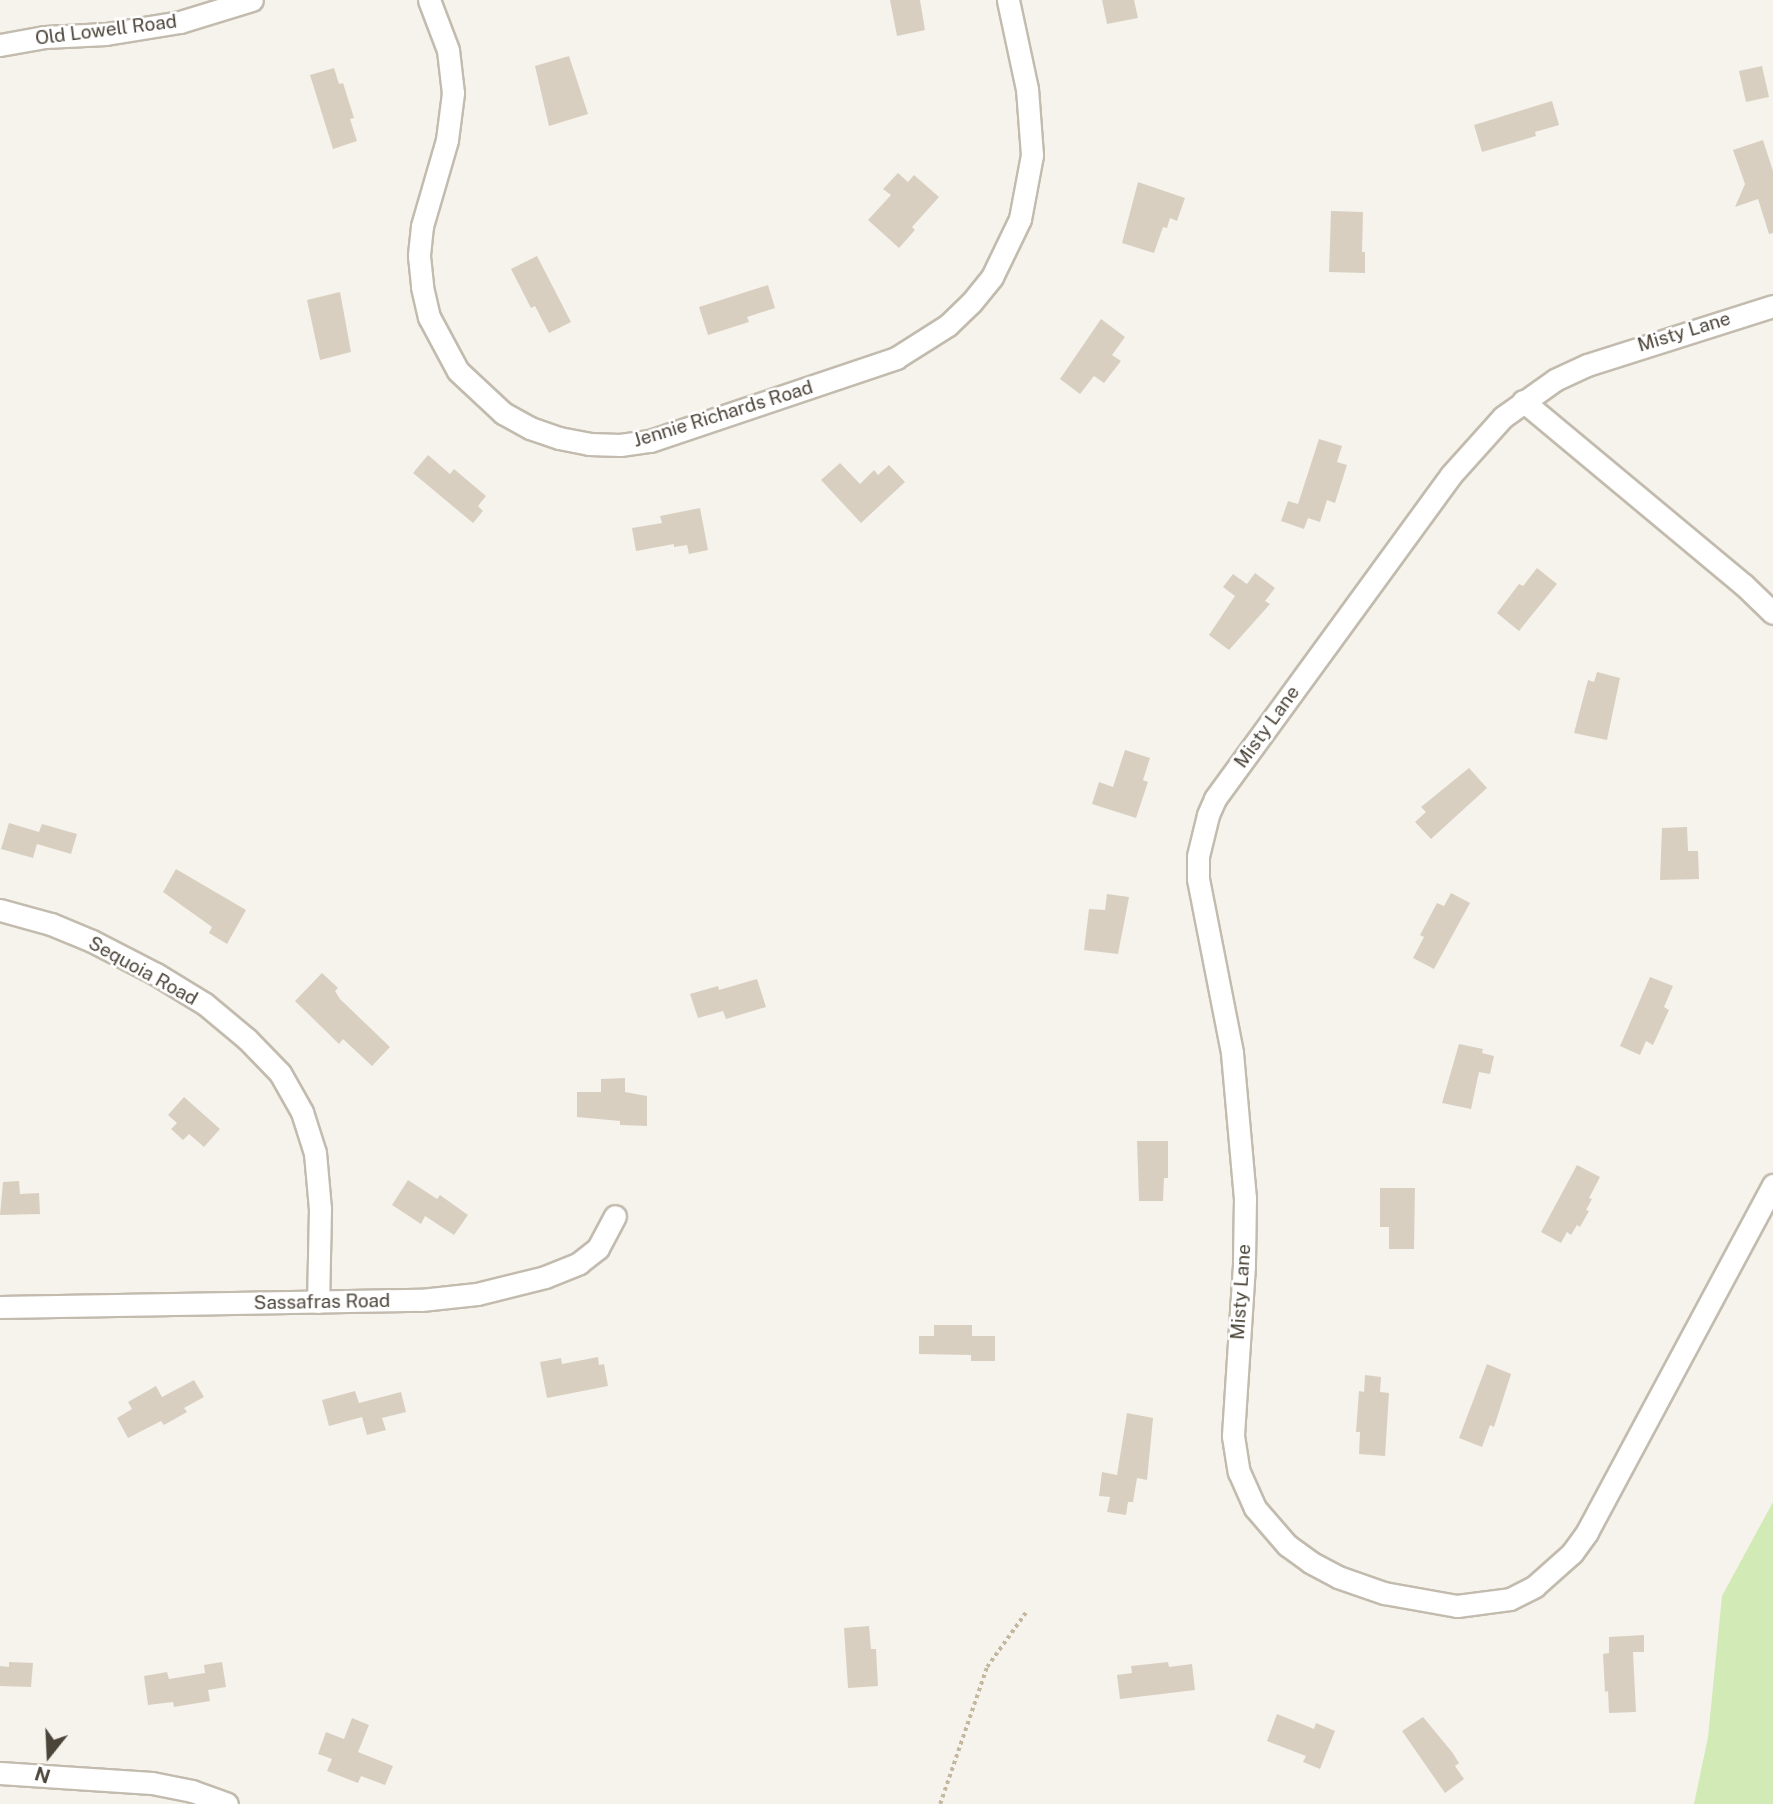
<!DOCTYPE html>
<style>
body{margin:0}
#map{position:relative;width:1773px;height:1804px;overflow:hidden;background:#f6f3ec;font-family:"Public Sans",sans-serif}
div>[style]{position:absolute}
[style*='--x']{left:calc(var(--x)*1px);top:calc(var(--y)*1px);width:calc(var(--w)*1px);rotate:calc(var(--a)*1deg)}
.green>*{inset:0;background:#d2eab5}
.building>*{inset:0;background:#d8cfc1}
.path>*{height:3.5px;margin-top:-1.75px;transform-origin:0;background:repeating-linear-gradient(90deg,#c4b79f 0 3.5px,transparent 0 7px)}
.roads{filter:drop-shadow(2px 0 #c2bbae) drop-shadow(-2px 0 #c2bbae) drop-shadow(0 2px #c2bbae) drop-shadow(0 -2px #c2bbae)}
.street>*{height:21px;margin:-10.5px;padding:0 10.5px;transform-origin:10.5px;border-radius:10.5px;background:#fff}
span{translate:-50% -50%;white-space:nowrap;text-align:center;line-height:1.15;-webkit-text-stroke:5px #fff;paint-order:stroke}
.street-label{font-size:19px;color:#4b4439}
.north{position:absolute;left:14px;top:1720px;width:70px;height:70px;-webkit-text-stroke:5px #fff;paint-order:stroke;rotate:198deg;font-size:19px;font-weight:700;line-height:28px;text-align:center;color:#4b4439}
.north::after{content:'';display:block;margin:auto;width:24px;height:32px;background:#4b4439;clip-path:polygon(50% 0,100% 100%,50% 72%,0 100%)}
</style>
<div id="map">
<div class="green">
<div style="clip-path:polygon(1773px 1502px,1773px 1804px,1694px 1804px,1708px 1737px,1722px 1596px)"></div>
</div>
<div class="building">
<div style="clip-path:polygon(890px 0,920px 0,925px 30px,897px 36px)"></div>
<div style="clip-path:polygon(1102px 0,1134px 0,1138px 18px,1107px 24px)"></div>
<div style="clip-path:polygon(569px 56px,588px 114px,549px 126px,535px 66px)"></div>
<div style="clip-path:polygon(1762px 66px,1769px 97px,1746px 102px,1739px 71px)"></div>
<div style="clip-path:polygon(334px 68px,339px 84px,343px 83px,354px 118px,350px 119px,357px 141px,333px 149px,310px 75px)"></div>
<div style="clip-path:polygon(1552px 101px,1559px 125px,1535px 132px,1536px 136px,1482px 152px,1474px 125px)"></div>
<div style="clip-path:polygon(1763px 140px,1773px 171px,1773px 233px,1769px 234px,1758px 199px,1735px 207px,1745px 184px,1733px 150px)"></div>
<div style="clip-path:polygon(898px 173px,908px 182px,914px 175px,939px 197px,912px 227px,915px 230px,899px 248px,868px 220px,891px 195px,883px 189px)"></div>
<div style="clip-path:polygon(1138px 182px,1185px 198px,1177px 221px,1170px 218px,1167px 228px,1163px 227px,1154px 253px,1122px 243px)"></div>
<div style="clip-path:polygon(1331px 211px,1363px 212px,1362px 252px,1365px 252px,1365px 273px,1329px 272px)"></div>
<div style="clip-path:polygon(537px 256px,571px 322px,549px 333px,535px 306px,531px 308px,511px 269px)"></div>
<div style="clip-path:polygon(768px 285px,775px 308px,747px 317px,749px 322px,708px 335px,699px 307px)"></div>
<div style="clip-path:polygon(340px 292px,351px 352px,320px 360px,307px 300px)"></div>
<div style="clip-path:polygon(1101px 319px,1125px 337px,1112px 355px,1121px 361px,1104px 383px,1094px 376px,1080px 394px,1060px 379px)"></div>
<div style="clip-path:polygon(1319px 439px,1342px 446px,1337px 462px,1347px 465px,1335px 503px,1327px 500px,1320px 522px,1308px 518px,1304px 529px,1281px 521px,1288px 501px,1298px 504px)"></div>
<div style="clip-path:polygon(428px 455px,450px 474px,454px 469px,486px 496px,478px 506px,483px 511px,473px 523px,413px 473px)"></div>
<div style="clip-path:polygon(840px 463px,860px 484px,874px 470px,878px 475px,889px 465px,905px 482px,861px 523px,821px 480px)"></div>
<div style="clip-path:polygon(700px 508px,708px 550px,689px 554px,687px 545px,674px 547px,674px 544px,636px 551px,632px 528px,662px 523px,660px 516px)"></div>
<div style="clip-path:polygon(1537px 568px,1557px 584px,1519px 631px,1497px 613px,1519px 584px,1523px 586px)"></div>
<div style="clip-path:polygon(1255px 573px,1275px 588px,1265px 601px,1270px 604px,1229px 650px,1209px 635px,1235px 596px,1223px 587px,1233px 574px,1247px 584px)"></div>
<div style="clip-path:polygon(1597px 672px,1620px 678px,1607px 740px,1574px 733px,1588px 680px,1594px 682px)"></div>
<div style="clip-path:polygon(1125px 750px,1150px 758px,1143px 780px,1148px 782px,1136px 818px,1092px 804px,1099px 782px,1113px 787px)"></div>
<div style="clip-path:polygon(1469px 768px,1487px 788px,1431px 839px,1415px 822px,1426px 812px,1421px 807px)"></div>
<div style="clip-path:polygon(9px 823px,39px 832px,42px 824px,77px 834px,71px 854px,37px 844px,33px 858px,1px 849px)"></div>
<div style="clip-path:polygon(1687px 827px,1688px 851px,1698px 851px,1699px 879px,1660px 880px,1662px 828px)"></div>
<div style="clip-path:polygon(176px 869px,246px 910px,227px 944px,209px 933px,212px 927px,163px 892px)"></div>
<div style="clip-path:polygon(1451px 893px,1470px 903px,1434px 969px,1413px 958px,1424px 937px,1420px 935px,1437px 903px,1444px 906px)"></div>
<div style="clip-path:polygon(1107px 894px,1129px 897px,1118px 954px,1084px 950px,1089px 909px,1105px 910px)"></div>
<div style="clip-path:polygon(322px 973px,338px 988px,335px 991px,340px 999px,390px 1047px,372px 1066px,343px 1039px,339px 1044px,295px 1001px)"></div>
<div style="clip-path:polygon(1650px 977px,1673px 986px,1664px 1007px,1669px 1010px,1653px 1045px,1646px 1041px,1640px 1055px,1620px 1046px)"></div>
<div style="clip-path:polygon(757px 979px,766px 1007px,726px 1019px,723px 1011px,698px 1018px,690px 994px,718px 986px,719px 990px)"></div>
<div style="clip-path:polygon(1459px 1044px,1483px 1049px,1482px 1053px,1494px 1056px,1490px 1074px,1479px 1072px,1471px 1109px,1442px 1103px)"></div>
<div style="clip-path:polygon(625px 1078px,625px 1092px,647px 1096px,647px 1126px,620px 1125px,620px 1121px,577px 1117px,577px 1092px,601px 1092px,601px 1079px)"></div>
<div style="clip-path:polygon(184px 1097px,220px 1129px,204px 1147px,189px 1134px,183px 1140px,171px 1129px,177px 1123px,168px 1115px)"></div>
<div style="clip-path:polygon(1137px 1141px,1168px 1141px,1168px 1178px,1164px 1178px,1163px 1201px,1139px 1201px)"></div>
<div style="clip-path:polygon(1577px 1165px,1600px 1177px,1589px 1198px,1592px 1199px,1586px 1210px,1589px 1211px,1580px 1227px,1577px 1225px,1571px 1235px,1567px 1232px,1561px 1243px,1541px 1232px)"></div>
<div style="clip-path:polygon(408px 1180px,437px 1199px,440px 1195px,468px 1215px,454px 1235px,425px 1216px,421px 1224px,392px 1205px)"></div>
<div style="clip-path:polygon(19px 1181px,20px 1194px,39px 1193px,40px 1214px,0 1215px,3px 1182px)"></div>
<div style="clip-path:polygon(1380px 1188px,1415px 1188px,1414px 1249px,1389px 1249px,1389px 1227px,1380px 1227px)"></div>
<div style="clip-path:polygon(934px 1325px,972px 1325px,972px 1336px,995px 1336px,995px 1361px,971px 1361px,971px 1355px,919px 1354px,919px 1336px,934px 1336px)"></div>
<div style="clip-path:polygon(598px 1357px,599px 1365px,604px 1364px,608px 1386px,547px 1398px,540px 1362px,561px 1358px,562px 1364px)"></div>
<div style="clip-path:polygon(1487px 1364px,1511px 1374px,1494px 1427px,1490px 1425px,1482px 1447px,1459px 1438px)"></div>
<div style="clip-path:polygon(1365px 1375px,1381px 1377px,1380px 1392px,1389px 1393px,1385px 1456px,1359px 1454px,1360px 1432px,1356px 1432px,1359px 1391px,1364px 1392px)"></div>
<div style="clip-path:polygon(194px 1380px,204px 1397px,184px 1408px,187px 1412px,164px 1425px,161px 1421px,128px 1438px,117px 1418px,132px 1409px,128px 1402px,156px 1386px,162px 1397px)"></div>
<div style="clip-path:polygon(355px 1391px,359px 1403px,401px 1392px,406px 1412px,382px 1418px,386px 1430px,367px 1435px,362px 1417px,329px 1426px,322px 1400px)"></div>
<div style="clip-path:polygon(1127px 1413px,1153px 1418px,1147px 1480px,1137px 1478px,1133px 1502px,1128px 1502px,1126px 1515px,1107px 1512px,1110px 1497px,1099px 1496px,1102px 1472px,1117px 1475px)"></div>
<div style="clip-path:polygon(869px 1626px,871px 1649px,876px 1649px,878px 1686px,848px 1688px,844px 1628px)"></div>
<div style="clip-path:polygon(1644px 1635px,1644px 1652px,1633px 1652px,1636px 1712px,1609px 1713px,1608px 1691px,1605px 1692px,1603px 1654px,1609px 1653px,1609px 1637px)"></div>
<div style="clip-path:polygon(9px 1662px,33px 1663px,31px 1687px,0 1686px,0 1666px,9px 1667px)"></div>
<div style="clip-path:polygon(222px 1662px,226px 1687px,208px 1690px,210px 1701px,174px 1707px,173px 1702px,148px 1705px,144px 1676px,167px 1672px,169px 1679px,205px 1673px,204px 1665px)"></div>
<div style="clip-path:polygon(1168px 1662px,1169px 1667px,1192px 1664px,1195px 1690px,1120px 1699px,1117px 1675px,1132px 1673px,1131px 1666px)"></div>
<div style="clip-path:polygon(1277px 1714px,1314px 1729px,1316px 1723px,1335px 1731px,1320px 1769px,1303px 1762px,1306px 1756px,1267px 1741px)"></div>
<div style="clip-path:polygon(1423px 1717px,1452px 1752px,1459px 1763px,1455px 1766px,1464px 1779px,1445px 1793px,1402px 1731px)"></div>
<div style="clip-path:polygon(352px 1718px,369px 1725px,358px 1752px,393px 1766px,385px 1785px,361px 1776px,358px 1783px,327px 1771px,332px 1759px,318px 1754px,326px 1732px,344px 1739px)"></div>
</div>
<div class="path">
<div style="--x:940;--y:1804;--w:145;--a:-71.1"></div>
<div style="--x:987;--y:1667;--w:69;--a:-54.5"></div>
</div>
<div class="roads">
<div class="street">
<div style="--x:429;--y:0;--w:53;--a:69.2"></div>
<div style="--x:448;--y:50;--w:43;--a:83.4"></div>
<div style="--x:453;--y:93;--w:47;--a:97.3"></div>
<div style="--x:447;--y:140;--w:90;--a:106.2"></div>
<div style="--x:422;--y:226;--w:30;--a:96"></div>
<div style="--x:419;--y:256;--w:31;--a:84"></div>
<div style="--x:422;--y:287;--w:31;--a:77"></div>
<div style="--x:429;--y:317;--w:61;--a:61.8"></div>
<div style="--x:458;--y:371;--w:62;--a:43"></div>
<div style="--x:503;--y:413;--w:31;--a:29"></div>
<div style="--x:530;--y:428;--w:31;--a:19"></div>
<div style="--x:559;--y:438;--w:31;--a:11"></div>
<div style="--x:589;--y:444;--w:31;--a:2"></div>
<div style="--x:620;--y:445;--w:30;--a:-8"></div>
<div style="--x:650;--y:441;--w:260;--a:-18.6"></div>
<div style="--x:896;--y:358;--w:62;--a:-32.4"></div>
<div style="--x:948;--y:325;--w:32;--a:-44"></div>
<div style="--x:971;--y:303;--w:33;--a:-51"></div>
<div style="--x:992;--y:277;--w:64;--a:-64.2"></div>
<div style="--x:1020;--y:219;--w:65;--a:-79.4"></div>
<div style="--x:1032;--y:155;--w:66;--a:-94.3"></div>
<div style="--x:1027;--y:89;--w:91;--a:-102.1"></div>
<div style="--x:0;--y:45;--w:46;--a:-10.1"></div>
<div style="--x:45;--y:37;--w:61;--a:-2.8"></div>
<div style="--x:106;--y:34;--w:75;--a:-9.2"></div>
<div style="--x:180;--y:22;--w:75;--a:-17"></div>
<div style="--x:1773;--y:306;--w:195;--a:162.4"></div>
<div style="--x:1587;--y:365;--w:35;--a:155"></div>
<div style="--x:1555;--y:380;--w:64;--a:144.6"></div>
<div style="--x:1503;--y:417;--w:78;--a:131.9"></div>
<div style="--x:1451;--y:475;--w:401;--a:126.1"></div>
<div style="--x:1215;--y:799;--w:17;--a:114"></div>
<div style="--x:1208;--y:815;--w:42;--a:103.7"></div>
<div style="--x:1198;--y:856;--w:23;--a:90"></div>
<div style="--x:1198;--y:879;--w:177;--a:78.9"></div>
<div style="--x:1232;--y:1053;--w:146;--a:84.9"></div>
<div style="--x:1245;--y:1198;--w:67;--a:90.9"></div>
<div style="--x:1244;--y:1265;--w:171;--a:93.7"></div>
<div style="--x:1233;--y:1436;--w:36;--a:81"></div>
<div style="--x:1239;--y:1472;--w:39;--a:66"></div>
<div style="--x:1255;--y:1508;--w:49;--a:49.1"></div>
<div style="--x:1287;--y:1545;--w:29;--a:36"></div>
<div style="--x:1310;--y:1562;--w:32;--a:28"></div>
<div style="--x:1338;--y:1577;--w:49;--a:19.2"></div>
<div style="--x:1384;--y:1593;--w:74;--a:10.1"></div>
<div style="--x:1457;--y:1606;--w:53;--a:-7.5"></div>
<div style="--x:1510;--y:1599;--w:28;--a:-27"></div>
<div style="--x:1535;--y:1586;--w:50;--a:-41.7"></div>
<div style="--x:1572;--y:1553;--w:26;--a:-54"></div>
<div style="--x:1587;--y:1532;--w:394;--a:-61.8"></div>
<div style="--x:1523;--y:401;--w:288;--a:39.8"></div>
<div style="--x:1744;--y:585;--w:40;--a:44"></div>
<div style="--x:0;--y:910;--w:53;--a:15.4"></div>
<div style="--x:51;--y:924;--w:44;--a:22.5"></div>
<div style="--x:92;--y:941;--w:72;--a:27.3"></div>
<div style="--x:156;--y:974;--w:57;--a:31.5"></div>
<div style="--x:205;--y:1004;--w:55;--a:39.8"></div>
<div style="--x:247;--y:1039;--w:47;--a:45.9"></div>
<div style="--x:280;--y:1073;--w:45;--a:60.6"></div>
<div style="--x:302;--y:1112;--w:43;--a:72.4"></div>
<div style="--x:315;--y:1153;--w:56;--a:84.9"></div>
<div style="--x:320;--y:1209;--w:93;--a:91.2"></div>
<div style="--x:0;--y:1307;--w:421;--a:-1"></div>
<div style="--x:421;--y:1300;--w:56;--a:-6.1"></div>
<div style="--x:477;--y:1294;--w:70;--a:-14"></div>
<div style="--x:545;--y:1277;--w:37;--a:-22"></div>
<div style="--x:579;--y:1263;--w:24;--a:-38"></div>
<div style="--x:598;--y:1248;--w:36;--a:-62"></div>
<div style="--x:0;--y:1773;--w:152;--a:3.8"></div>
<div style="--x:152;--y:1783;--w:41;--a:11.3"></div>
<div style="--x:192;--y:1791;--w:37;--a:20"></div>
</div>
</div>
<div class="street-label">
<span style="left:106px;top:30px;rotate:-7deg">Old Lowell Road</span>
<span style="left:1684px;top:332px;rotate:-17deg">Misty Lane</span>
<span style="left:723px;top:414px;rotate:-17deg">Jennie Richards Road</span>
<span style="left:1267px;top:727px;rotate:-54deg">Misty Lane</span>
<span style="left:143px;top:971px;rotate:29deg">Sequoia Road</span>
<span style="left:1241px;top:1292px;rotate:-86deg">Misty Lane</span>
<span style="left:322px;top:1302px;rotate:-1deg">Sassafras Road</span>
</div>
<div class="north">N</div>
</div>
